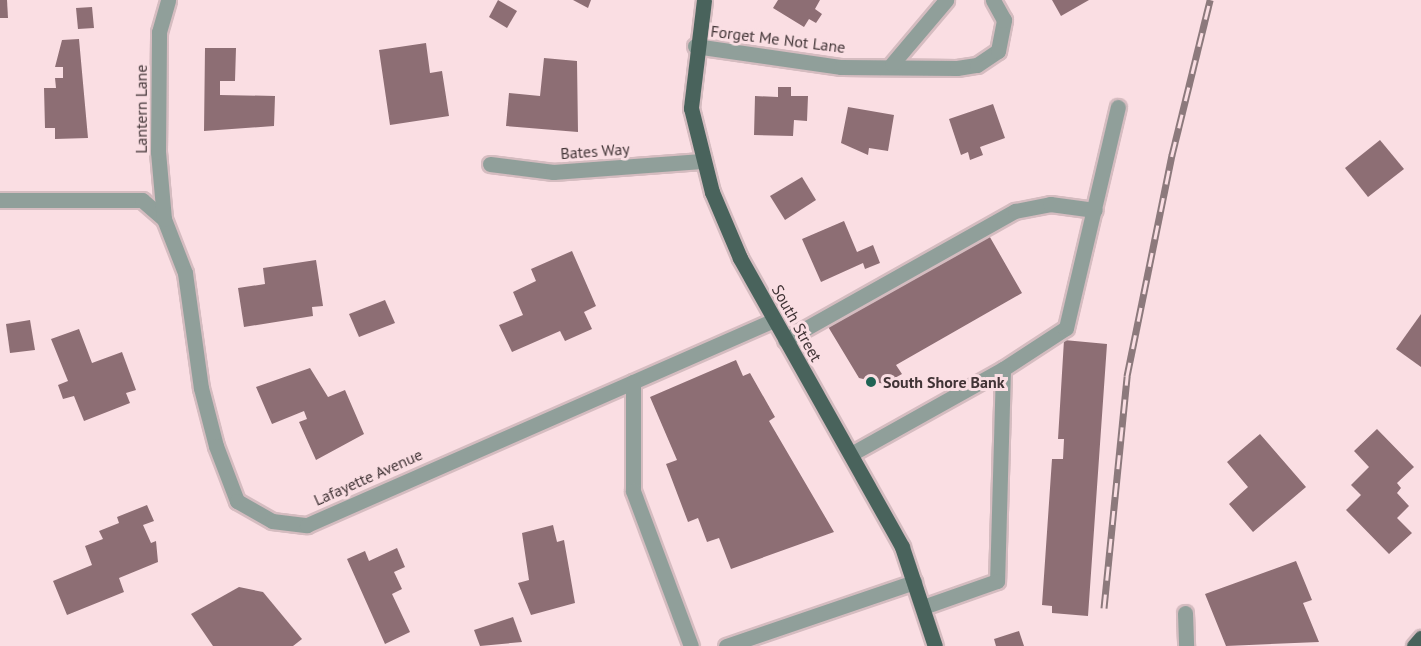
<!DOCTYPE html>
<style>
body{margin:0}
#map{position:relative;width:1421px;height:646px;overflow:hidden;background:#fadee3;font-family:"PT Sans",sans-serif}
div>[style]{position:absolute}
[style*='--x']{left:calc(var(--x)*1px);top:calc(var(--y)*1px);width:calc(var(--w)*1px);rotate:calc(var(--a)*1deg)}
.building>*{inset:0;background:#8d6e74}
.roads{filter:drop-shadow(2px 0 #d5bcc0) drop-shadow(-2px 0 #d5bcc0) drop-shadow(0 2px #d5bcc0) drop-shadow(0 -2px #d5bcc0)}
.minor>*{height:15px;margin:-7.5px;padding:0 7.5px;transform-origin:7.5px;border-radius:7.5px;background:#909f9a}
.major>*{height:15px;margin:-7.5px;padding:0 7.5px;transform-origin:7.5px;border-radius:7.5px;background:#49635c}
.rail>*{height:7px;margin-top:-3.5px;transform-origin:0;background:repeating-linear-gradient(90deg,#fadee3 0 14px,#8c797c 0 28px);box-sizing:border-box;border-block:2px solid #8c797c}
.dots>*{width:16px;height:16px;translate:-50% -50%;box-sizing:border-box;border:3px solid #fadee3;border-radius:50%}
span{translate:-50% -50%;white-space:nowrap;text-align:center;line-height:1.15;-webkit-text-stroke:6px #fadee3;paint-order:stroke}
.street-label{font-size:16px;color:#413436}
.poi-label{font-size:16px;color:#413436;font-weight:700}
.left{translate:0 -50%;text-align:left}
</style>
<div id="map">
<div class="building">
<div style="clip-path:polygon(0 0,7px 0,8px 18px,0 18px)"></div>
<div style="clip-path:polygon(498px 0,517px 11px,507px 28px,489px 17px)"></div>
<div style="clip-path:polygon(573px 0,591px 0,588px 8px)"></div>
<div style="clip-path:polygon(778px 0,820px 0,815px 9px,822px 14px,816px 23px,809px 19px,804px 27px,773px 8px)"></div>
<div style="clip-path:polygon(1052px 0,1089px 0,1061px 16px)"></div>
<div style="clip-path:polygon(92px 7px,94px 28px,78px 29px,76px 8px)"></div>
<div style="clip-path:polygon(79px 39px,88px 138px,55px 139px,55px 128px,45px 128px,44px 88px,56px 88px,55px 78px,63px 78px,63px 67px,55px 67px,62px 40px)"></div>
<div style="clip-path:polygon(426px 43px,430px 73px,442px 71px,449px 116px,390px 125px,379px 50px)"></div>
<div style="clip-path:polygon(205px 48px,236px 48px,235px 81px,220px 81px,220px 95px,275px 96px,274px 126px,204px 131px)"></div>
<div style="clip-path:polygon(544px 58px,577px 61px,578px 132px,506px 126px,509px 93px,540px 96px)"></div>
<div style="clip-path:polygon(778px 87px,791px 87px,791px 96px,808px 96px,807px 121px,794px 120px,793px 136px,754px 135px,755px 96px,778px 97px)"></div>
<div style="clip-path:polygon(993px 104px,1005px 138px,980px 147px,983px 155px,970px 160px,968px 152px,961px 155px,949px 119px)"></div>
<div style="clip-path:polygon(848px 107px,894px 115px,888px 151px,869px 148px,868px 155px,841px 143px)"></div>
<div style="clip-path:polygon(1380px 140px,1404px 169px,1368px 197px,1345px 168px)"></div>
<div style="clip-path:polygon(802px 177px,816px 200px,785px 220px,770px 196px)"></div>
<div style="clip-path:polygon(844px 221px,857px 252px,873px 245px,880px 263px,865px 269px,863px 263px,821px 282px,802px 239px)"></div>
<div style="clip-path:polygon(987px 232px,1022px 293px,896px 365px,902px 374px,884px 384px,859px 378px,827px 325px)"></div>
<div style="clip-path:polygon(572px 251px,596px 306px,584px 312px,592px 329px,565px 341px,560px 331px,512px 352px,499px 325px,523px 315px,513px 292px,536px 281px,531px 269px)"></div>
<div style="clip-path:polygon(316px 260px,323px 306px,312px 307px,313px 316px,244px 327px,238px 288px,265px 284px,263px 268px)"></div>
<div style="clip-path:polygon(385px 300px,395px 323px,359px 337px,349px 314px)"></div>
<div style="clip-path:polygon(1421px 314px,1421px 367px,1396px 349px)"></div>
<div style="clip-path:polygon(30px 320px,35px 350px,10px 353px,6px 324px)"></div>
<div style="clip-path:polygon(79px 329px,92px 363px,122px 352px,136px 390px,126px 393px,130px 403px,84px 421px,74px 396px,63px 399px,58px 385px,68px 381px,51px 339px)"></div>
<div style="clip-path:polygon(1064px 340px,1107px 344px,1088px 616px,1052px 613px,1052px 606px,1042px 605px,1052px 459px,1063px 459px,1064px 439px,1058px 439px)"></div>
<div style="clip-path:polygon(736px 360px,743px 376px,750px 373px,775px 417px,769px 421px,834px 532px,731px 569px,719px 538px,707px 542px,698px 518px,688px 522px,666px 464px,677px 460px,650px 397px)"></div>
<div style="clip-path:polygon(310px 368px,328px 397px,345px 390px,364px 434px,316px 460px,299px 422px,307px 419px,304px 411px,272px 424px,256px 387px)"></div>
<div style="clip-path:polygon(1377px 429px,1414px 467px,1397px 483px,1401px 488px,1397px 493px,1409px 506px,1397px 518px,1412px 533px,1389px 554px,1346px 510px,1361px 495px,1351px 485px,1369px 467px,1354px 451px)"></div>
<div style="clip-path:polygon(1260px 434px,1306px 487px,1253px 532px,1229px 504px,1248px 487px,1227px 462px)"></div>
<div style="clip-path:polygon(147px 505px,154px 521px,143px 525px,151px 543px,156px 541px,158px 562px,119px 578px,124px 592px,67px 615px,53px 581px,92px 565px,85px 546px,103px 539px,99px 531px,119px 523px,117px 517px)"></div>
<div style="clip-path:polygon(553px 525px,557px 542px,564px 540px,575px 603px,531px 615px,518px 583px,529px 580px,522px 533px)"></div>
<div style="clip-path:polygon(397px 548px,405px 567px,394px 572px,402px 589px,392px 594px,410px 632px,385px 644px,347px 559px,365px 551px,369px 561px)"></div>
<div style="clip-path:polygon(1296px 561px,1312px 600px,1303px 603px,1319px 642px,1226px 646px,1205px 594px)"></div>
<div style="clip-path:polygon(239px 587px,263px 592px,302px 639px,293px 646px,213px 646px,191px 614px)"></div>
<div style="clip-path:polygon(513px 617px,522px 642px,480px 646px,474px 630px)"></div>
<div style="clip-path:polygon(1019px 631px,1024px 646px,996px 646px,994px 639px)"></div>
</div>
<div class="roads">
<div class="minor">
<div style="--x:695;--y:46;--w:148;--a:8.2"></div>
<div style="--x:841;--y:67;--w:116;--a:0.5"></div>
<div style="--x:957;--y:68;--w:20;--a:-9"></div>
<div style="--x:977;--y:65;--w:25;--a:-34"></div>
<div style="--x:998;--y:51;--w:32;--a:-79"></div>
<div style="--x:1004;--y:20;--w:23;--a:-119"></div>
<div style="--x:892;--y:64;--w:84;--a:-49.8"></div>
<div style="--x:490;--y:164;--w:64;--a:7.2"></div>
<div style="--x:553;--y:172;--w:149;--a:-4.2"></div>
<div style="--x:0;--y:200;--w:142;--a:0"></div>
<div style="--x:142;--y:200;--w:29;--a:41"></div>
<div style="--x:164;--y:219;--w:58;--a:68.7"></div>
<div style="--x:185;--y:273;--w:116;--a:82.1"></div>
<div style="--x:201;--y:388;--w:60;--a:75.5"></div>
<div style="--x:216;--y:446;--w:59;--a:69.1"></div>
<div style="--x:237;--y:501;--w:40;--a:29.7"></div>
<div style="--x:272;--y:521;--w:35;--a:7"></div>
<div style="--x:307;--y:525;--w:510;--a:-23.7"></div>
<div style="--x:164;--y:219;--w:67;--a:-95.1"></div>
<div style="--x:158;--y:152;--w:120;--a:-89.5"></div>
<div style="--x:159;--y:32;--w:33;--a:-74"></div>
<div style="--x:785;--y:340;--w:264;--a:-29.3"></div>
<div style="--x:1015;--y:211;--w:36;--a:-11"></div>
<div style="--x:1050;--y:204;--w:45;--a:7.6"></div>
<div style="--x:1003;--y:369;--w:75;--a:-33.1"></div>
<div style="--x:1066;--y:328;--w:227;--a:-76.8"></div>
<div style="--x:633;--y:382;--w:109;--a:90"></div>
<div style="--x:633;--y:491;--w:165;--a:69.5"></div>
<div style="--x:851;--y:454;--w:174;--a:-29.2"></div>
<div style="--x:1003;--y:369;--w:212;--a:91.6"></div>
<div style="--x:997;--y:581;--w:78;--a:160.6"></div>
<div style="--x:1185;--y:613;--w:33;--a:88"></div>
<div style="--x:726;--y:646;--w:199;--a:-18.8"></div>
</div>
<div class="major">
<div style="--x:704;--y:0;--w:109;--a:96.9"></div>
<div style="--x:691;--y:108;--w:87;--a:76"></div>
<div style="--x:712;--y:192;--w:72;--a:67"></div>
<div style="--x:740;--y:258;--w:331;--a:60.7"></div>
<div style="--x:902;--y:547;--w:104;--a:71.6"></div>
<div style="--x:1414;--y:646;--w:11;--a:-49"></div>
</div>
</div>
<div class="rail">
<div style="--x:1104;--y:608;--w:233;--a:-84.3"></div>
<div style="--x:1127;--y:376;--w:226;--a:-78.5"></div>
<div style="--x:1172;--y:155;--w:160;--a:-76.2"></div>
</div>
<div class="dots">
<div style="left:871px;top:382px;background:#1f6354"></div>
</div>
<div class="street-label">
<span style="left:778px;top:39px;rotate:7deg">Forget Me Not Lane</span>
<span style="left:141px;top:109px;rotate:-90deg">Lantern Lane</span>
<span style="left:595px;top:151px;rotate:-4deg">Bates Way</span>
<span style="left:797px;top:323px;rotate:61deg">South Street</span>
<span style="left:368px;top:477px;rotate:-24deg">Lafayette Avenue</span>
</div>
<div class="poi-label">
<span class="left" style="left:883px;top:382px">South Shore Bank</span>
</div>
</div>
